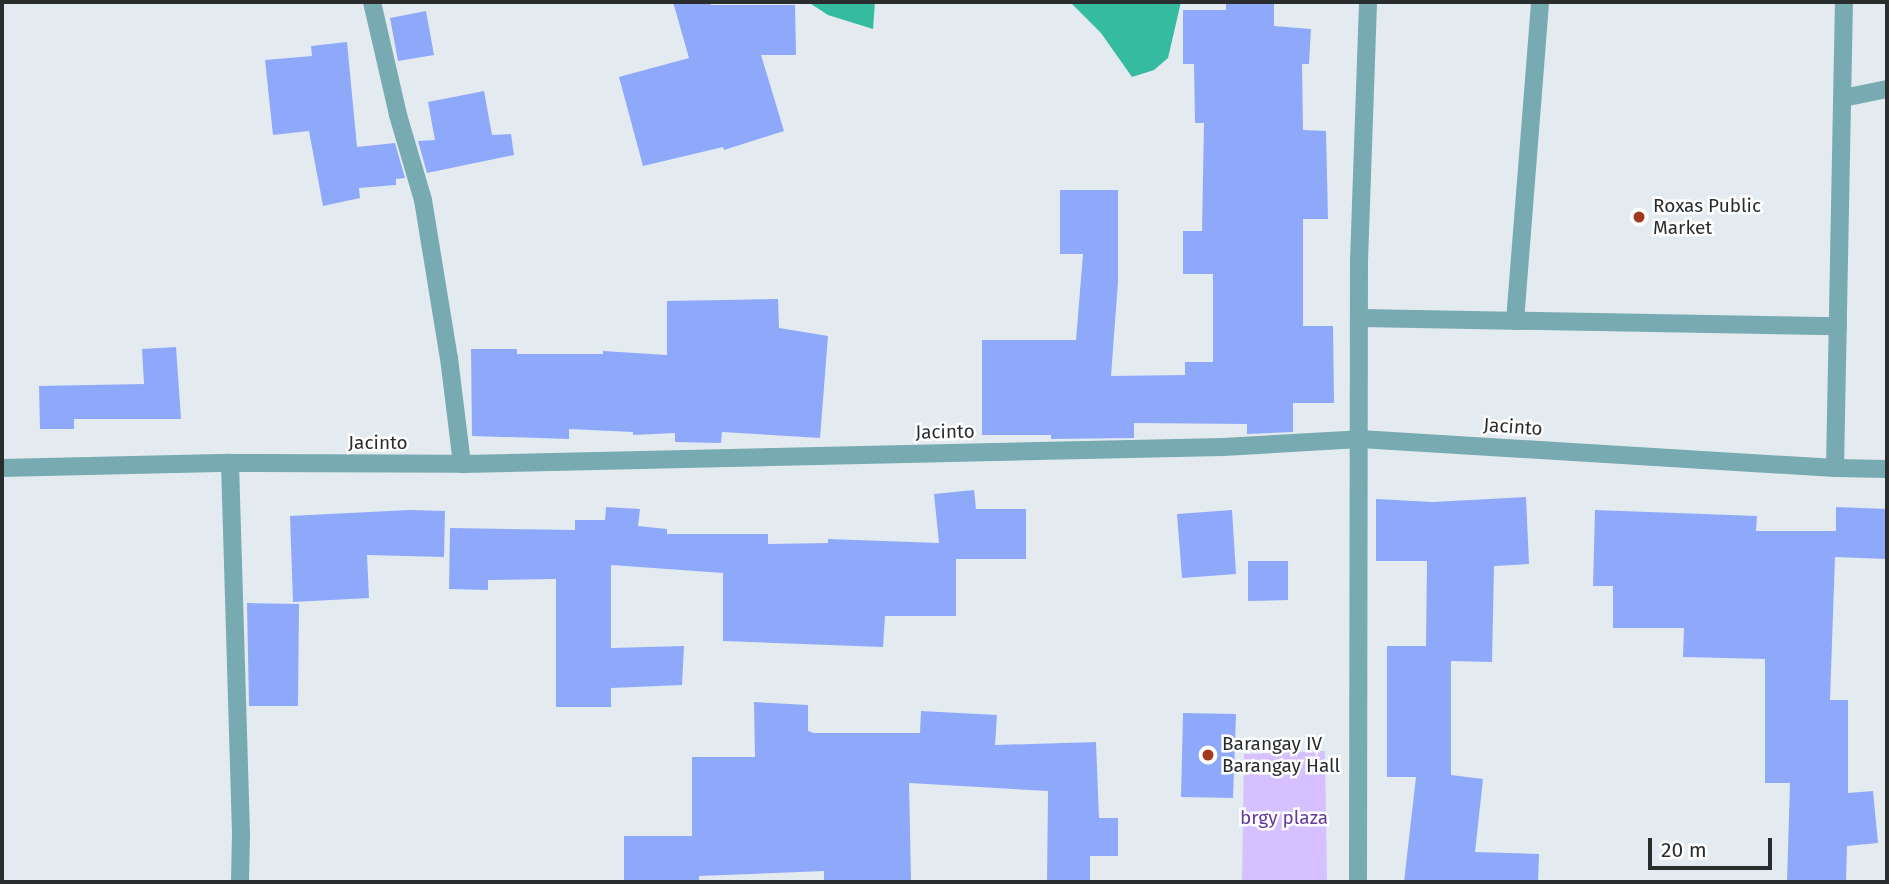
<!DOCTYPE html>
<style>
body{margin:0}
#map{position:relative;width:1889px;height:884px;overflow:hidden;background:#e3ebf0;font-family:"Fira Sans",sans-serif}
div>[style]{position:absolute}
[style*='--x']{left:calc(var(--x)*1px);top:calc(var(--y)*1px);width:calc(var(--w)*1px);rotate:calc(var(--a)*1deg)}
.green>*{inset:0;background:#d7c0ff}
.water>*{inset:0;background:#35bca0}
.building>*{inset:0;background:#8fa9fa}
.lane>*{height:18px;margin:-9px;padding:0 9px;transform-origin:9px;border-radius:9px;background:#77aab1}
.street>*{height:18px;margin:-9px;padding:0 9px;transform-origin:9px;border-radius:9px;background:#77aab1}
.dots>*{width:19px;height:19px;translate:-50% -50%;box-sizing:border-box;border:4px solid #fff;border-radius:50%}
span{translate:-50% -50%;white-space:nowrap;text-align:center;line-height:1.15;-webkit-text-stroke:5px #fff;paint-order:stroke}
.poi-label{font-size:19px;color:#2a2d2e}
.left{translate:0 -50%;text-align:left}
.street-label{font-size:19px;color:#2a2d2e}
.park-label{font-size:19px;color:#643a9a}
.frame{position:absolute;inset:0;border:4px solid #2a2d2e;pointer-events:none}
.scale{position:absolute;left:1648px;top:838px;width:124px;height:32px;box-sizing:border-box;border:4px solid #2a2d2e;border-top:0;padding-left:9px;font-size:21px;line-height:24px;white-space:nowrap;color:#2a2d2e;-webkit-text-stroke:5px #fff;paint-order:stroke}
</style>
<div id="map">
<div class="green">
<div style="clip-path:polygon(1325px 751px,1327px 882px,1242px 882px,1244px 754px)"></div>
</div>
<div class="water">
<div style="clip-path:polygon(808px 2px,875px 2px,873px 29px,828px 15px)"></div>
<div style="clip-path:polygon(1070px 2px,1181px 2px,1168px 58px,1154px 70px,1132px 77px,1101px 33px)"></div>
</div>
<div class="building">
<div style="clip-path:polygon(673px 2px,710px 2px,711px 5px,795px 5px,796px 55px,761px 55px,784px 131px,724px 150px,723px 147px,643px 166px,619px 77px,689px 58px)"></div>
<div style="clip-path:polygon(1226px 2px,1274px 2px,1274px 26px,1311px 29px,1309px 64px,1302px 64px,1303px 130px,1326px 131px,1328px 219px,1303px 219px,1303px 326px,1333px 326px,1334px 403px,1293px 403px,1293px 432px,1247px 434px,1247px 424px,1134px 423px,1134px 438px,1051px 439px,1051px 435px,982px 435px,982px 340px,1076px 340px,1083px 254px,1060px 254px,1060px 190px,1118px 190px,1118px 282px,1111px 376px,1185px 375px,1185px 362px,1213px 362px,1213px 274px,1183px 274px,1183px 231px,1202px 231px,1204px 123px,1195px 123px,1194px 64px,1183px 64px,1183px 10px,1226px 10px)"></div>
<div style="clip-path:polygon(426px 11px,434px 55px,398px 61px,390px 18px)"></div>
<div style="clip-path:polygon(347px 42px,357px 147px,395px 143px,405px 178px,396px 179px,396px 185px,359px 188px,360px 198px,323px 206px,309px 131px,273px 135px,265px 60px,312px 56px,311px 46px)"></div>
<div style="clip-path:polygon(484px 91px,492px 135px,511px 134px,514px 155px,427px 173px,418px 141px,435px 140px,428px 102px)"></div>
<div style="clip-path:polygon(778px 299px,779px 328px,828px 336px,820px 438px,722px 432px,721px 443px,675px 442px,675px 433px,633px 435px,633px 432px,569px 429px,569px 439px,472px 436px,471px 349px,517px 349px,517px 354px,603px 354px,603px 351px,667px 355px,667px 301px)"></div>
<div style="clip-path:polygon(176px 347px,181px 419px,74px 419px,74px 429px,40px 429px,39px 386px,144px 384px,142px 349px)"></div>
<div style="clip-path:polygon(974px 490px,976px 509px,1026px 509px,1026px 559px,956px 559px,956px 616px,885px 616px,883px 647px,723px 641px,723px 573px,611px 565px,611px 648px,684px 646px,682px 685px,611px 688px,611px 707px,556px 707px,556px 579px,488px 580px,488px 590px,449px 589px,450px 528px,575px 530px,575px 520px,605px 520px,606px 507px,640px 509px,638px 526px,667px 529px,667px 534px,768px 534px,768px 544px,828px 543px,828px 539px,939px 543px,934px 494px)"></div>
<div style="clip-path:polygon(1526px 497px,1529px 564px,1494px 566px,1492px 662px,1451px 661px,1451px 775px,1483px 779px,1475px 852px,1539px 854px,1538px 882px,1404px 882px,1416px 777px,1387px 777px,1387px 646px,1426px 646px,1427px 561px,1376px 561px,1376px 499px,1433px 502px)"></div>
<div style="clip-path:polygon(1836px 507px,1887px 509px,1887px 559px,1835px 557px,1830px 700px,1848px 700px,1848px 793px,1873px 791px,1878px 843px,1847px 846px,1846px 882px,1787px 882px,1790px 783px,1765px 783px,1765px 659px,1683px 657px,1684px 628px,1613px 628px,1613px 586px,1593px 586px,1595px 510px,1757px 516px,1756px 531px,1836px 531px)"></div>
<div style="clip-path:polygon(409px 510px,445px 511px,444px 557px,367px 555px,369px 598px,293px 602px,290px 516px)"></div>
<div style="clip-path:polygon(1232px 510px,1236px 574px,1182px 578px,1177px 514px)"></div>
<div style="clip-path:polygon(1248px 561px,1288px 561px,1288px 600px,1248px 601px)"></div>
<div style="clip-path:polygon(247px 603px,299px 604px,298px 706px,249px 706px)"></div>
<div style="clip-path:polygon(754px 702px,808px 705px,808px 731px,814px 733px,920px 733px,921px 711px,997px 715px,995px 745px,1096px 742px,1099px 818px,1118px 818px,1118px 856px,1090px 856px,1090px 882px,1047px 882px,1048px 791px,909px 783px,911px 880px,824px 882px,824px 871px,699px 876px,699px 882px,624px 882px,624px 836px,692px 836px,692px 757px,755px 757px)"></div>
<div style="clip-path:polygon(1183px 713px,1236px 714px,1233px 798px,1181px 797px)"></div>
</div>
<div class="lane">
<div style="--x:1843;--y:98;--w:45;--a:-11.6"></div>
<div style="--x:1361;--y:318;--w:477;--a:1"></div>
<div style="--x:1515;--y:321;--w:320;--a:-85.5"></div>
<div style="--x:1835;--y:468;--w:466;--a:-88.9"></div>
</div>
<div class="street">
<div style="--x:372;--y:2;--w:116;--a:77"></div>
<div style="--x:398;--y:115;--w:89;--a:73.6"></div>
<div style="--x:423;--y:200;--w:160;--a:80.7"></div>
<div style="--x:449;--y:358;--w:107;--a:83"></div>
<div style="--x:230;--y:463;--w:371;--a:88.3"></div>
<div style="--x:241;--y:834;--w:48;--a:91.2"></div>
<div style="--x:2;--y:468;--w:228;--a:-1.3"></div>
<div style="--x:230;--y:463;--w:232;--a:0.2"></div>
<div style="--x:462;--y:464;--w:761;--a:-1.28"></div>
<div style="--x:1223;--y:447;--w:137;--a:-3.3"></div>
<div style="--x:1360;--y:439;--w:476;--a:3.5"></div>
<div style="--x:1835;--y:468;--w:52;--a:1.1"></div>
<div style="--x:1358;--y:882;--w:621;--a:-89.91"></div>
<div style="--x:1359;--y:261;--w:259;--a:-88"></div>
</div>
<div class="dots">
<div style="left:1639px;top:217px;background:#a2391e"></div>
<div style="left:1208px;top:755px;background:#a2391e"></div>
</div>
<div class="poi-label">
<span class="left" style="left:1653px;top:217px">Roxas Public<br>Market</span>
<span class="left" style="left:1222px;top:755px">Barangay IV<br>Barangay Hall</span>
</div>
<div class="street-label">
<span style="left:1513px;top:427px;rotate:4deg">Jacinto</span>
<span style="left:945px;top:432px;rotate:-1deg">Jacinto</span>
<span style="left:378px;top:443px">Jacinto</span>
</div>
<div class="park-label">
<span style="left:1284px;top:818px">brgy plaza</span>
</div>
<div class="frame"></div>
<div class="scale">20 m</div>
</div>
